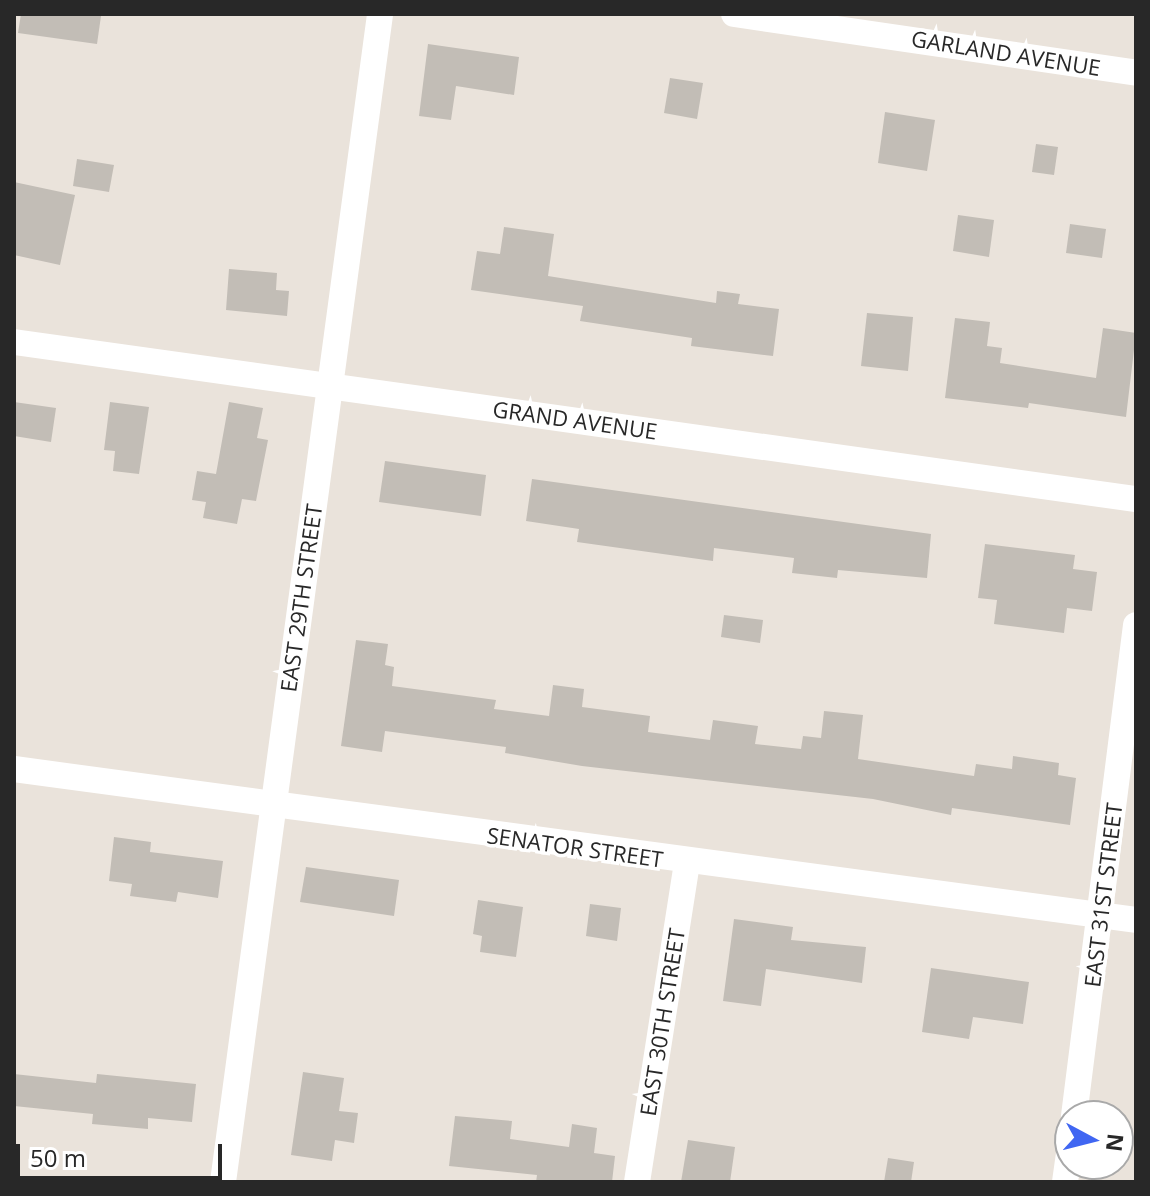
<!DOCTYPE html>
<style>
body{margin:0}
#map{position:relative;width:1150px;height:1196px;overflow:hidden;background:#eae3db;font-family:"Open Sans",sans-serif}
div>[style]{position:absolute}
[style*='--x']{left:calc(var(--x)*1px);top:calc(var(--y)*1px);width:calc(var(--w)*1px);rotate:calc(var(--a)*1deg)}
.building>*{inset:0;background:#c2bdb6}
.street>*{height:26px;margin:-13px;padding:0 13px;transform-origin:13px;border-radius:13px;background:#fff}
span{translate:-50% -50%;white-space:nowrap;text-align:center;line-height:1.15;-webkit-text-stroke:7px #fff;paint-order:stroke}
.street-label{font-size:22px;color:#282828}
.frame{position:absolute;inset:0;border:16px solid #282828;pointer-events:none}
.north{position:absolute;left:1054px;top:1100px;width:80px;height:80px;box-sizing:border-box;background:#fff;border:2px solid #a9a9a9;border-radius:50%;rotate:97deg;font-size:22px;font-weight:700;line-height:32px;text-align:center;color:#282828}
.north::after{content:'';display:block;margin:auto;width:28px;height:36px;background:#4066f2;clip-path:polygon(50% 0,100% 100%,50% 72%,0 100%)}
.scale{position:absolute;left:16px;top:1144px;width:206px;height:36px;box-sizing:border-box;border:4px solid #282828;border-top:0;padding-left:10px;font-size:24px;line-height:28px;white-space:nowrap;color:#282828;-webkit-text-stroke:6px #fff;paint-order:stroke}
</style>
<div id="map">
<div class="building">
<div style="clip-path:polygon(21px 14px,101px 16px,97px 44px,18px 33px)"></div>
<div style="clip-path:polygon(428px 44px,519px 57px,514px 95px,456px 86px,451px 120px,419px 116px)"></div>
<div style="clip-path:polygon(670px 78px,703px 83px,697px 119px,664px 113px)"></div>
<div style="clip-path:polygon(885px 112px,935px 120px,927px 171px,878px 163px)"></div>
<div style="clip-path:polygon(1036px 144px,1058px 147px,1054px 175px,1032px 172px)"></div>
<div style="clip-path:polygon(77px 159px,114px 165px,109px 192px,73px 186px)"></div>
<div style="clip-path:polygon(14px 182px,75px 195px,60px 265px,14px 255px)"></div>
<div style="clip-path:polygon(958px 215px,994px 220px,989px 257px,953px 251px)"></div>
<div style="clip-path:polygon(1070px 224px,1106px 229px,1102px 258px,1066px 253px)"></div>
<div style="clip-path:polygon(504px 227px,554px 234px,548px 276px,716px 303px,717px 291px,740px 294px,738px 304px,779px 309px,773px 356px,691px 346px,692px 338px,580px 321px,583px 306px,471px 290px,477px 251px,500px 254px)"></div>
<div style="clip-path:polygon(229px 269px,277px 273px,276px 290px,289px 291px,287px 316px,226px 310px)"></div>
<div style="clip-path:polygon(867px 313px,913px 317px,908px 371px,861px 366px)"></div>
<div style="clip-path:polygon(955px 318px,990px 322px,987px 346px,1002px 348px,1000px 363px,1096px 378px,1103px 328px,1136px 333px,1126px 417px,1029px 403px,1028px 408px,945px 398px)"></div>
<div style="clip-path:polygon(14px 402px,56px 408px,51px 442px,14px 436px)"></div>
<div style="clip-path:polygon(110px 402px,149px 407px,139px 474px,113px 471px,115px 451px,104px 450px)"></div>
<div style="clip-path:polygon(229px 402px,263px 408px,257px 438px,268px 440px,256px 501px,242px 499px,237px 524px,203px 518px,206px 502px,192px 500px,197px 471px,216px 474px)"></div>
<div style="clip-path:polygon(385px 461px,486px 475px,481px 516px,379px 502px)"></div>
<div style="clip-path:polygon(532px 479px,931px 534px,927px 578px,838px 570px,837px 578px,792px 573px,794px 558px,714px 548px,713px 561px,577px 542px,579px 529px,526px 521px)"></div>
<div style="clip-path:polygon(985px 544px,1075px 555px,1073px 569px,1097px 572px,1092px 611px,1067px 608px,1064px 633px,994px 624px,997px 600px,978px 598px)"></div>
<div style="clip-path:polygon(724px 615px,763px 620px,760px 643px,721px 637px)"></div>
<div style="clip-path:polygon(356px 640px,388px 644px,385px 665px,394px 667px,392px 686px,496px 700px,494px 709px,549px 716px,553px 685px,584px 689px,582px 707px,650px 716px,648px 732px,710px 740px,713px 720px,758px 726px,755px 744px,801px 749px,803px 736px,821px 738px,824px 711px,863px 715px,858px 759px,974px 776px,976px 764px,1012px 769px,1013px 756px,1059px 763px,1058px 775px,1076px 778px,1070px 825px,952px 808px,951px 815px,873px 799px,582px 766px,505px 753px,506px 747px,385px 731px,382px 752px,341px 746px)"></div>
<div style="clip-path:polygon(114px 837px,151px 842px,150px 852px,223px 861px,218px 898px,178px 892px,176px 902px,130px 896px,132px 884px,109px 881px)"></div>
<div style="clip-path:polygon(306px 867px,399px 880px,394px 916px,300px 902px)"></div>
<div style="clip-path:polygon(478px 900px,523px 907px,516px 957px,480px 952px,482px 936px,473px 934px)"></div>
<div style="clip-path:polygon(590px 904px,621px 908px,617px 941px,586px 936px)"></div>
<div style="clip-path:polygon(734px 919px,793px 927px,791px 940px,866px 947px,862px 983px,766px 969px,761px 1006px,723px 1001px)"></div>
<div style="clip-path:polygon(931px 968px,1029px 982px,1023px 1024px,973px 1017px,969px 1039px,922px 1032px)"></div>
<div style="clip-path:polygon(303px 1072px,344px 1078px,339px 1111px,358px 1113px,354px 1143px,335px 1140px,332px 1161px,291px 1155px)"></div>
<div style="clip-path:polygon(14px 1074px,96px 1083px,97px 1074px,196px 1084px,192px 1122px,148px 1118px,148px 1129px,92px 1124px,93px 1114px,14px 1106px)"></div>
<div style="clip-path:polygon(455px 1116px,512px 1121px,510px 1139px,569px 1147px,572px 1124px,597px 1128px,594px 1153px,615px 1156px,612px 1182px,536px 1182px,537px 1175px,449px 1166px)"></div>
<div style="clip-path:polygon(688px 1140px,735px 1147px,730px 1182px,681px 1182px)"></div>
<div style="clip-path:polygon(888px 1158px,914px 1162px,911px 1182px,884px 1182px)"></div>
</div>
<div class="street">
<div style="--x:734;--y:14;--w:406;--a:8.3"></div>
<div style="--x:14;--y:342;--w:1133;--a:7.97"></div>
<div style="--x:14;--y:769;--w:1132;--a:7.66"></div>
<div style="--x:1074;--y:1116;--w:495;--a:-82.8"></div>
<div style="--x:223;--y:1182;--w:1179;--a:-82.34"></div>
<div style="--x:637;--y:1182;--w:323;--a:-81.1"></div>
<div style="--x:1065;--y:1182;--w:34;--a:-82"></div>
</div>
<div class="street-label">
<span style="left:1006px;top:53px;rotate:9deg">GARLAND AVENUE</span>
<span style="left:575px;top:420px;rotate:8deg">GRAND AVENUE</span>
<span style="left:301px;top:598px;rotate:-82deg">EAST 29TH STREET</span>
<span style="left:575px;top:847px;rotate:8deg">SENATOR STREET</span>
<span style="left:1103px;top:895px;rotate:-83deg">EAST 31ST STREET</span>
<span style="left:662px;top:1022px;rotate:-81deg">EAST 30TH STREET</span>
</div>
<div class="frame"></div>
<div class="north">N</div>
<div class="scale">50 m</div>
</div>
